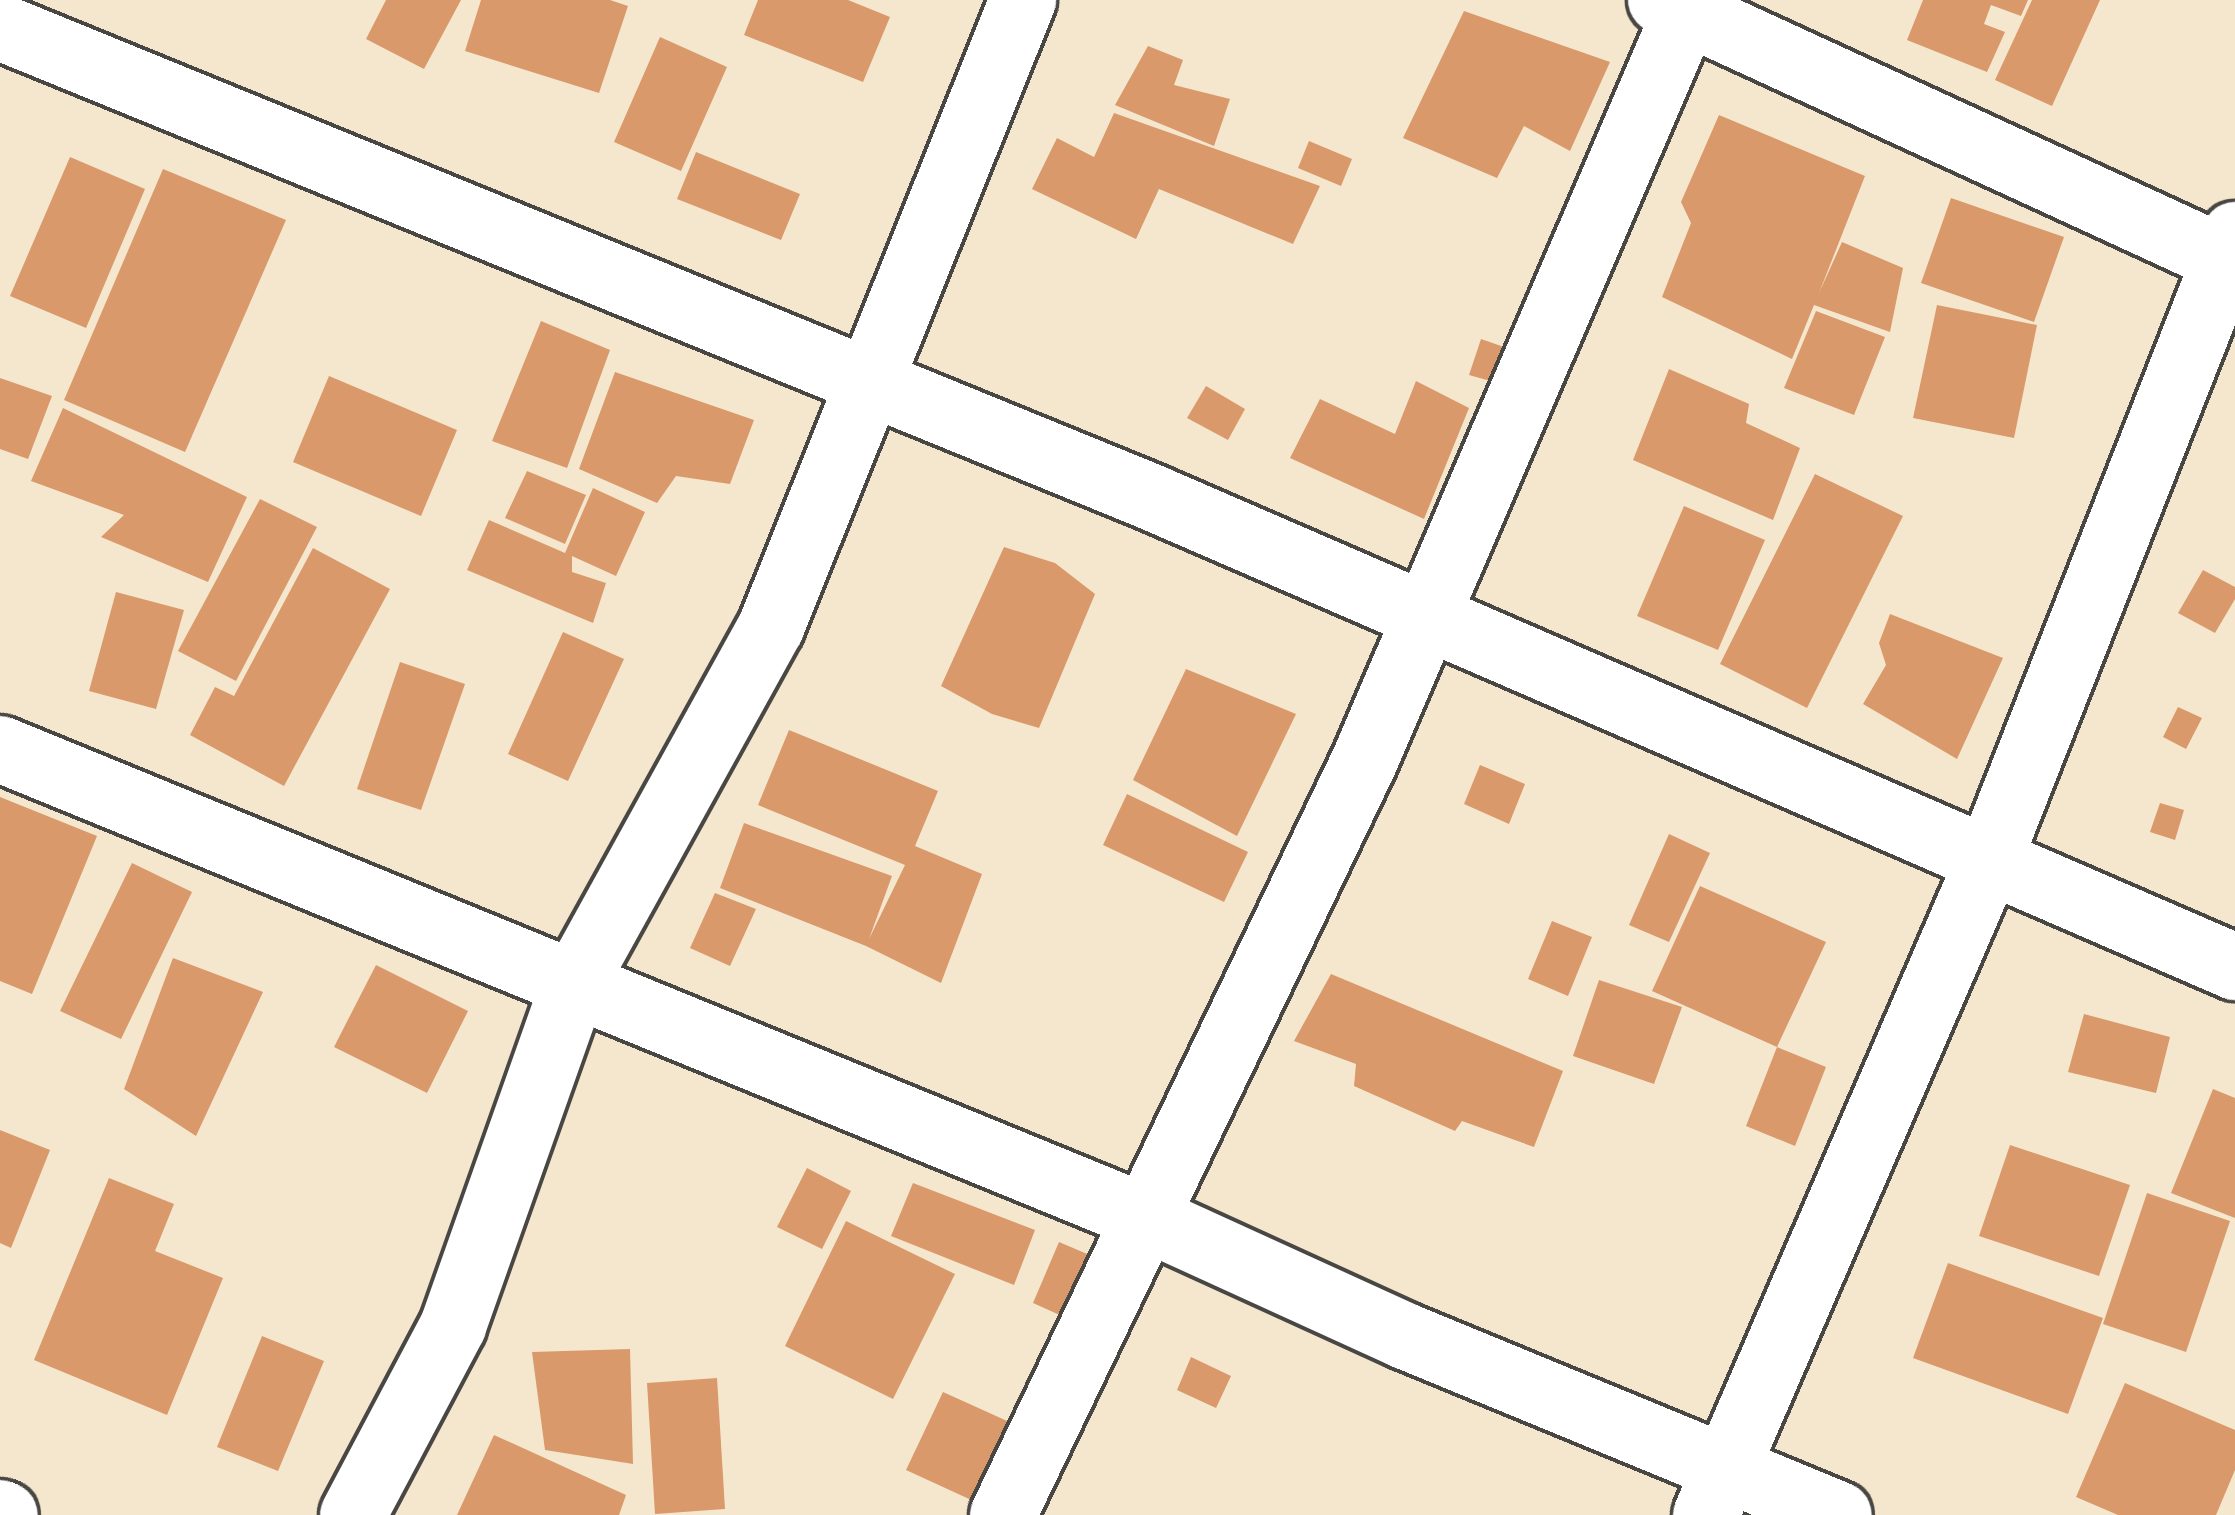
<!DOCTYPE html>
<style>
body{margin:0}
#map{position:relative;width:2235px;height:1515px;overflow:hidden;background:#f5e7ce;font-family:"Playpen Sans",sans-serif}
div>[style]{position:absolute}
[style*='--x']{left:calc(var(--x)*1px);top:calc(var(--y)*1px);width:calc(var(--w)*1px);rotate:calc(var(--a)*1deg)}
.building>*{inset:0;background:#d9996a}
.roads{filter:drop-shadow(3px 0 #494743) drop-shadow(-3px 0 #494743) drop-shadow(0 3px #494743) drop-shadow(0 -3px #494743)}
.minor>*{height:66px;margin:-33px;padding:0 33px;transform-origin:33px;border-radius:33px;background:#fff}
span{translate:-50% -50%;white-space:nowrap;text-align:center;line-height:1.15;-webkit-text-stroke:12px #fcf5e5;paint-order:stroke}
</style>
<div id="map">
<div class="building">
<div style="clip-path:polygon(386px 0,461px 0,424px 69px,366px 39px)"></div>
<div style="clip-path:polygon(481px 0,610px 0,628px 6px,599px 93px,465px 51px)"></div>
<div style="clip-path:polygon(758px 0,848px 0,890px 17px,863px 82px,744px 35px)"></div>
<div style="clip-path:polygon(1923px 0,2028px 0,2021px 16px,1991px 5px,1984px 24px,2005px 32px,1987px 72px,1907px 40px)"></div>
<div style="clip-path:polygon(2032px 0,2100px 0,2052px 106px,1995px 80px)"></div>
<div style="clip-path:polygon(1464px 11px,1610px 62px,1570px 151px,1524px 126px,1497px 178px,1403px 138px)"></div>
<div style="clip-path:polygon(660px 37px,727px 67px,681px 171px,614px 142px)"></div>
<div style="clip-path:polygon(1148px 46px,1183px 60px,1174px 85px,1230px 99px,1214px 146px,1115px 105px)"></div>
<div style="clip-path:polygon(1114px 113px,1320px 186px,1293px 244px,1159px 189px,1136px 239px,1032px 189px,1057px 138px,1094px 157px)"></div>
<div style="clip-path:polygon(1719px 115px,1865px 176px,1819px 293px,1842px 242px,1903px 268px,1890px 332px,1814px 305px,1792px 359px,1662px 297px,1691px 223px,1681px 202px)"></div>
<div style="clip-path:polygon(1309px 141px,1352px 159px,1341px 186px,1298px 168px)"></div>
<div style="clip-path:polygon(696px 152px,800px 194px,781px 240px,677px 199px)"></div>
<div style="clip-path:polygon(70px 157px,145px 189px,86px 328px,10px 296px)"></div>
<div style="clip-path:polygon(163px 169px,286px 220px,185px 452px,64px 400px)"></div>
<div style="clip-path:polygon(1951px 198px,2064px 237px,2034px 322px,1921px 283px)"></div>
<div style="clip-path:polygon(1937px 305px,2037px 325px,2014px 438px,1913px 418px)"></div>
<div style="clip-path:polygon(1816px 311px,1885px 337px,1854px 415px,1784px 388px)"></div>
<div style="clip-path:polygon(541px 321px,610px 350px,567px 468px,492px 441px)"></div>
<div style="clip-path:polygon(1481px 339px,1507px 348px,1494px 382px,1469px 375px)"></div>
<div style="clip-path:polygon(1669px 369px,1749px 404px,1746px 423px,1800px 448px,1773px 520px,1633px 460px)"></div>
<div style="clip-path:polygon(615px 372px,754px 420px,730px 484px,676px 476px,657px 503px,579px 469px)"></div>
<div style="clip-path:polygon(329px 376px,457px 430px,421px 516px,293px 462px)"></div>
<div style="clip-path:polygon(0 378px,52px 396px,28px 459px,0 449px)"></div>
<div style="clip-path:polygon(1416px 381px,1469px 408px,1424px 519px,1290px 458px,1320px 399px,1395px 434px)"></div>
<div style="clip-path:polygon(1206px 386px,1245px 409px,1228px 440px,1187px 418px)"></div>
<div style="clip-path:polygon(63px 408px,247px 497px,208px 582px,101px 537px,124px 515px,31px 481px)"></div>
<div style="clip-path:polygon(527px 471px,586px 495px,565px 544px,505px 518px)"></div>
<div style="clip-path:polygon(1815px 474px,1903px 516px,1807px 708px,1720px 664px)"></div>
<div style="clip-path:polygon(593px 488px,645px 512px,616px 576px,572px 556px,572px 572px,606px 583px,593px 623px,467px 570px,489px 520px,565px 553px)"></div>
<div style="clip-path:polygon(260px 499px,317px 527px,236px 681px,178px 651px)"></div>
<div style="clip-path:polygon(1684px 506px,1765px 540px,1718px 650px,1637px 616px)"></div>
<div style="clip-path:polygon(1004px 547px,1055px 563px,1095px 594px,1039px 728px,992px 714px,941px 686px)"></div>
<div style="clip-path:polygon(313px 548px,390px 589px,284px 786px,190px 735px,215px 687px,234px 696px)"></div>
<div style="clip-path:polygon(2203px 570px,2235px 587px,2235px 599px,2215px 633px,2178px 613px)"></div>
<div style="clip-path:polygon(116px 592px,184px 610px,156px 709px,89px 691px)"></div>
<div style="clip-path:polygon(1890px 614px,2003px 658px,1957px 759px,1863px 704px,1886px 665px,1879px 643px)"></div>
<div style="clip-path:polygon(563px 632px,624px 659px,568px 781px,508px 754px)"></div>
<div style="clip-path:polygon(400px 662px,465px 684px,421px 810px,357px 789px)"></div>
<div style="clip-path:polygon(1186px 669px,1296px 714px,1237px 836px,1133px 780px)"></div>
<div style="clip-path:polygon(2178px 707px,2202px 718px,2186px 749px,2163px 737px)"></div>
<div style="clip-path:polygon(789px 730px,938px 791px,915px 846px,982px 874px,941px 983px,866px 946px,720px 888px,744px 823px,892px 876px,869px 939px,905px 865px,758px 805px)"></div>
<div style="clip-path:polygon(1480px 765px,1525px 784px,1509px 824px,1464px 804px)"></div>
<div style="clip-path:polygon(1127px 794px,1248px 852px,1224px 902px,1103px 845px)"></div>
<div style="clip-path:polygon(0 797px,97px 836px,32px 994px,0 981px)"></div>
<div style="clip-path:polygon(2160px 803px,2184px 810px,2175px 840px,2150px 832px)"></div>
<div style="clip-path:polygon(1669px 834px,1710px 853px,1669px 942px,1629px 925px)"></div>
<div style="clip-path:polygon(132px 863px,192px 892px,121px 1039px,60px 1011px)"></div>
<div style="clip-path:polygon(1700px 886px,1826px 942px,1777px 1047px,1652px 991px)"></div>
<div style="clip-path:polygon(715px 893px,756px 909px,730px 966px,690px 948px)"></div>
<div style="clip-path:polygon(1552px 921px,1592px 937px,1568px 996px,1528px 979px)"></div>
<div style="clip-path:polygon(173px 958px,263px 992px,196px 1136px,124px 1089px)"></div>
<div style="clip-path:polygon(376px 965px,468px 1011px,427px 1093px,334px 1047px)"></div>
<div style="clip-path:polygon(1331px 974px,1563px 1071px,1534px 1147px,1462px 1121px,1455px 1131px,1354px 1086px,1356px 1064px,1294px 1041px)"></div>
<div style="clip-path:polygon(1599px 980px,1682px 1007px,1654px 1084px,1573px 1056px)"></div>
<div style="clip-path:polygon(2084px 1014px,2170px 1037px,2156px 1093px,2068px 1072px)"></div>
<div style="clip-path:polygon(1777px 1047px,1826px 1067px,1795px 1146px,1746px 1126px)"></div>
<div style="clip-path:polygon(2213px 1089px,2235px 1098px,2235px 1218px,2171px 1193px)"></div>
<div style="clip-path:polygon(0 1130px,50px 1150px,11px 1248px,0 1243px)"></div>
<div style="clip-path:polygon(2010px 1145px,2130px 1185px,2099px 1276px,1979px 1236px)"></div>
<div style="clip-path:polygon(807px 1168px,851px 1191px,822px 1249px,777px 1227px)"></div>
<div style="clip-path:polygon(109px 1178px,174px 1204px,155px 1251px,223px 1278px,167px 1415px,34px 1360px)"></div>
<div style="clip-path:polygon(913px 1183px,1035px 1230px,1014px 1285px,891px 1236px)"></div>
<div style="clip-path:polygon(2147px 1193px,2230px 1221px,2186px 1352px,2103px 1324px)"></div>
<div style="clip-path:polygon(846px 1221px,955px 1274px,893px 1399px,785px 1346px)"></div>
<div style="clip-path:polygon(1059px 1242px,1099px 1259px,1073px 1321px,1033px 1303px)"></div>
<div style="clip-path:polygon(1948px 1263px,2103px 1318px,2068px 1414px,1913px 1358px)"></div>
<div style="clip-path:polygon(262px 1336px,324px 1361px,278px 1471px,217px 1447px)"></div>
<div style="clip-path:polygon(630px 1349px,633px 1464px,545px 1450px,532px 1352px)"></div>
<div style="clip-path:polygon(1191px 1357px,1231px 1376px,1216px 1408px,1177px 1390px)"></div>
<div style="clip-path:polygon(717px 1378px,725px 1509px,655px 1514px,647px 1383px)"></div>
<div style="clip-path:polygon(2125px 1383px,2235px 1430px,2235px 1470px,2216px 1515px,2118px 1515px,2076px 1497px)"></div>
<div style="clip-path:polygon(943px 1392px,1016px 1425px,980px 1504px,906px 1470px)"></div>
<div style="clip-path:polygon(494px 1435px,626px 1495px,619px 1515px,457px 1515px)"></div>
</div>
<div class="roads">
<div class="minor">
<div style="--x:1661;--y:0;--w:632;--a:24.7"></div>
<div style="--x:0;--y:27;--w:1243;--a:22.21"></div>
<div style="--x:1151;--y:497;--w:1182;--a:23.44"></div>
<div style="--x:0;--y:749;--w:1236;--a:22.25"></div>
<div style="--x:1144;--y:1217;--w:287;--a:24.5"></div>
<div style="--x:1405;--y:1336;--w:469;--a:22.4"></div>
<div style="--x:0;--y:1513;--w:5;--a:22"></div>
<div style="--x:353;--y:1515;--w:214;--a:-62.1"></div>
<div style="--x:453;--y:1326;--w:365;--a:-70.5"></div>
<div style="--x:575;--y:982;--w:406;--a:-61.1"></div>
<div style="--x:771;--y:627;--w:676;--a:-68.1"></div>
<div style="--x:1003;--y:1515;--w:835;--a:-64.39"></div>
<div style="--x:1364;--y:762;--w:829;--a:-66.77"></div>
<div style="--x:1706;--y:1515;--w:711;--a:-66.64"></div>
<div style="--x:1988;--y:862;--w:674;--a:-68.5"></div>
</div>
</div>
</div>
